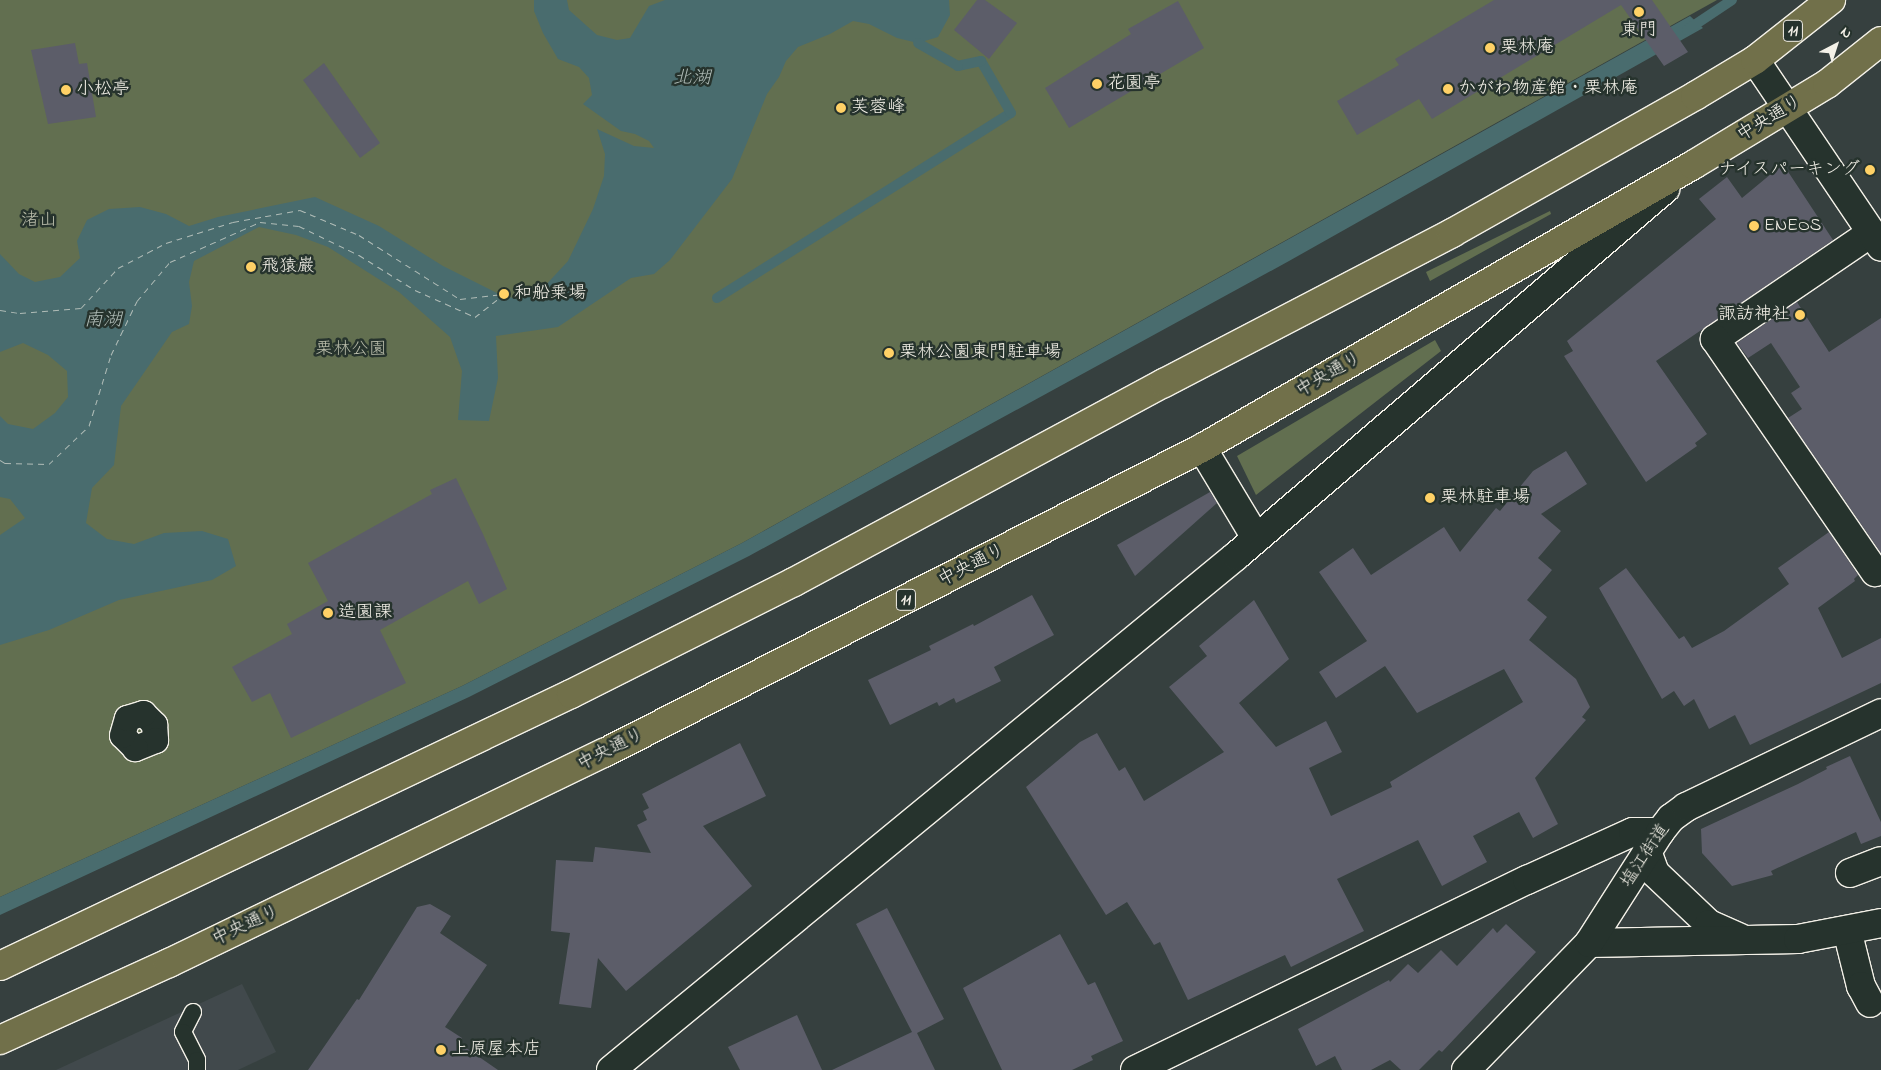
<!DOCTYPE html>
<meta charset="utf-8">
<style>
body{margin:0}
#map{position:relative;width:1881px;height:1070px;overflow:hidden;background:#36403f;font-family:"Indie Flower","Klee One",sans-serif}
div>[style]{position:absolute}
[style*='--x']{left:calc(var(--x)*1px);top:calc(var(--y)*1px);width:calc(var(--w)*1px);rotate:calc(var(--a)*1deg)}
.built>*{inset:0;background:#41494c}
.green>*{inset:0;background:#626f50}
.water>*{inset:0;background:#496c6e}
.stream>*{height:10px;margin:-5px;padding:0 5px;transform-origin:5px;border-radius:5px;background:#496c6e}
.ferry>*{height:1px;margin-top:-0.5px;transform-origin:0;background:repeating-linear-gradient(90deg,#b0bcb7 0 6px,transparent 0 11px)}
.building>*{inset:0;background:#5c5d69}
.roads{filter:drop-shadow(1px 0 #f4f1e8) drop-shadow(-1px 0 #f4f1e8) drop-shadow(0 1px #f4f1e8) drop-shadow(0 -1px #f4f1e8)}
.service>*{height:16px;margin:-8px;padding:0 8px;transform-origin:8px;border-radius:8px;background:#26332d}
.pedestrian>*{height:25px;margin:-12.5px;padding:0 12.5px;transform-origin:12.5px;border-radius:12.5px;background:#26332d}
.minor>*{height:28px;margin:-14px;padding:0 14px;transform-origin:14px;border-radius:14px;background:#26332d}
.tertiary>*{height:28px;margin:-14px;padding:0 14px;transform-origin:14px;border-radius:14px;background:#26332d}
.secondary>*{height:28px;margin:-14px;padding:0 14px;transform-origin:14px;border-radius:14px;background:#26332d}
.trunk>*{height:28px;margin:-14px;padding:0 14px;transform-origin:14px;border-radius:14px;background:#71704a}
.dots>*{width:14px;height:14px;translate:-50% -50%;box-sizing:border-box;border:2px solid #26332d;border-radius:50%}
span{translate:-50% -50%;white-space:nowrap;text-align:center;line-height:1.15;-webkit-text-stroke:5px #26332d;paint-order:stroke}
.shield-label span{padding:1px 4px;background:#26332d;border:1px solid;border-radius:4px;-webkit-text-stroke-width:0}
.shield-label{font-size:16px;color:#f4f1e8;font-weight:700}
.poi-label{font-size:18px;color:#f4f1e8}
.left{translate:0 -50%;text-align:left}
.right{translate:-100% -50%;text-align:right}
.street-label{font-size:18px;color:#f4f1e8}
.park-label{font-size:18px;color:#babdab}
.water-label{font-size:19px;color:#b0bcb7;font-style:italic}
.north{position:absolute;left:1811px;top:20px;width:50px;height:50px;-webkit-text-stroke:4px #26332d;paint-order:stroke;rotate:40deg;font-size:14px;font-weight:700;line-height:20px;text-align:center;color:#f4f1e8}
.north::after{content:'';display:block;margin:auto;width:18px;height:22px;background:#f4f1e8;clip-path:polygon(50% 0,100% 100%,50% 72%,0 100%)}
</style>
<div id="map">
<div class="built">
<div style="clip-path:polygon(242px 984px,276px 1052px,238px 1070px,56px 1070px)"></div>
</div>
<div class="green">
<div style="clip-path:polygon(0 0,1717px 0,742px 543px,462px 686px,0 897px)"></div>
<div style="clip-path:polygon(1550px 211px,1551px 214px,1430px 281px,1426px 272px)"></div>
<div style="clip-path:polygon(1435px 340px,1441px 351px,1256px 495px,1237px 456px)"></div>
</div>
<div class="water">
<div style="clip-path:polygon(534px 0,567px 0,569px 10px,597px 35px,617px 40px,630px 38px,649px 6px,665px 0,949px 0,950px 15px,938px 37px,918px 43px,897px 38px,869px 24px,853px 21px,830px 34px,798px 47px,786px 61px,779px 77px,767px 94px,732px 179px,670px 260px,654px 274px,631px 278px,558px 327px,496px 336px,498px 378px,489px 421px,458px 420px,462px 371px,450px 337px,399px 292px,328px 247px,296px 235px,259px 227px,194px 261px,189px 282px,192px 306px,189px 324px,172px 332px,121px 406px,114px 465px,92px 488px,86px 523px,107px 539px,134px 544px,164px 533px,202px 531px,228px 539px,236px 566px,212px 580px,119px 600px,49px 630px,0 645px,0 535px,25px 518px,10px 499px,0 497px,0 416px,8px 424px,33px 429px,55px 413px,68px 397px,67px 371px,48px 355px,23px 343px,0 352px,0 254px,19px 274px,35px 282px,60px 277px,80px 258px,77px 241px,87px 220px,109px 209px,140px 207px,166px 214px,189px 226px,218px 217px,315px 197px,379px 226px,443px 266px,503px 296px,519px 299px,543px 288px,568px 261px,593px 209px,604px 176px,605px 154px,597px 129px,634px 146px,654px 148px,649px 141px,635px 134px,621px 131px,583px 104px,592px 95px,589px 78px,579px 67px,558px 59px,543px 33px,534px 11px)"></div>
<div style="clip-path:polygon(1690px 16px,1703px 28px,1289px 261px,749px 556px,469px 697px,0 915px,0 897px,462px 686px,742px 543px)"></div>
</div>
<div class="stream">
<div style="--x:1687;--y:30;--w:54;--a:-33.7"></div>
<div style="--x:717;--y:298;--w:347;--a:-32.2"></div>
<div style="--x:1011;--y:113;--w:60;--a:-120"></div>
<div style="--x:981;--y:61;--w:24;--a:168"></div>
<div style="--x:958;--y:66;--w:46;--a:-150.1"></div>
</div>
<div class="ferry">
<div style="--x:0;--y:310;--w:20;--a:9"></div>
<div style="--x:20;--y:313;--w:61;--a:-4.7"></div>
<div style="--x:81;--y:308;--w:54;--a:-47.2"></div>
<div style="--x:118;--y:268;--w:54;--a:-27.5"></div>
<div style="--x:166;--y:243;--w:70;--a:-17.4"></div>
<div style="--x:233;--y:222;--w:68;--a:-10.2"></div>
<div style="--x:300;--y:210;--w:64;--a:23"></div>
<div style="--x:359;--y:235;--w:120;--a:32.4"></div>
<div style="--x:460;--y:299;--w:43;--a:-6.6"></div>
<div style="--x:0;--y:460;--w:6;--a:31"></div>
<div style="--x:5;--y:463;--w:44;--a:1.3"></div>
<div style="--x:49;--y:464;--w:55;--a:-43.5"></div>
<div style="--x:89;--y:426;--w:74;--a:-72.8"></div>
<div style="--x:111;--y:355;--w:60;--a:-64.3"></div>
<div style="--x:137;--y:301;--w:51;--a:-49.8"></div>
<div style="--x:170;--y:262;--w:98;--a:-24"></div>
<div style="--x:260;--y:222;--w:39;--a:6"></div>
<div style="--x:299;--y:226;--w:67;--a:25.8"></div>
<div style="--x:359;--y:255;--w:66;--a:32"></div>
<div style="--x:415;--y:290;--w:66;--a:24.2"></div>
<div style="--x:475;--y:317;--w:37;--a:-38"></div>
</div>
<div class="building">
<div style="clip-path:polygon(977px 0,985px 0,1017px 23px,989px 59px,954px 30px)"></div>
<div style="clip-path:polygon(1494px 0,1652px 0,1688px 52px,1664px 66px,1621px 5px,1432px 119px,1419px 99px,1357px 135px,1337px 101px,1399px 65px,1395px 59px)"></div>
<div style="clip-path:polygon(1178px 1px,1204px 48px,1069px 128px,1045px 88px,1131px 34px,1128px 29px)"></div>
<div style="clip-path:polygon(75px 43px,79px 64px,87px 63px,96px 117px,48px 124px,31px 50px)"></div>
<div style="clip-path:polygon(324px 63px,380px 143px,360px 158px,303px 80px)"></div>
<div style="clip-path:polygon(1783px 164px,1833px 240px,1656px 361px,1707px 434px,1695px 443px,1697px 446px,1646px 482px,1564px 356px,1573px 351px,1567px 341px,1716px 219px,1699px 199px,1727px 177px,1742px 198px)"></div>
<div style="clip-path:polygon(1797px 302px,1829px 352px,1881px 318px,1881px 553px,1788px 418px,1802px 409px,1791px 393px,1800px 387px,1771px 343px,1748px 358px,1737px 343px)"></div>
<div style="clip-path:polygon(1566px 451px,1587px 484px,1541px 514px,1561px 531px,1538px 558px,1552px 570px,1527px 600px,1547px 617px,1529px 640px,1576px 679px,1590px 707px,1582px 717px,1586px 720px,1535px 778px,1558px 824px,1533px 838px,1519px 812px,1473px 836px,1487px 862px,1442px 886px,1418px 840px,1337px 879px,1364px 931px,1291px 967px,1285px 955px,1188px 1000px,1160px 942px,1154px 945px,1127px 902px,1106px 915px,1026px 787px,1080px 742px,1097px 733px,1119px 771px,1125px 767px,1144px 801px,1224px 752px,1169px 687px,1207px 656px,1199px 646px,1254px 600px,1289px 659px,1239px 703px,1276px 747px,1326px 721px,1342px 752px,1309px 768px,1331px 816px,1392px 787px,1390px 782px,1523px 702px,1504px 669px,1417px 713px,1385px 666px,1336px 698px,1319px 672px,1367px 641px,1319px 572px,1353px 548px,1371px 575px,1444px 527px,1460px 552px,1496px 508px,1500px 511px,1533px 471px)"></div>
<div style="clip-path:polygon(456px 478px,483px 534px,507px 589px,479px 604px,468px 581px,380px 630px,406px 683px,291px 738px,270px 693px,252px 702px,232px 667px,292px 634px,287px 624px,328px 601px,308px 563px,432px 494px,430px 490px)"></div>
<div style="clip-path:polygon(1210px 492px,1217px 503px,1135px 576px,1117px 545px)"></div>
<div style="clip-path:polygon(1829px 532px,1858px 575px,1854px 579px,1855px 581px,1818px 608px,1842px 658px,1881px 638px,1881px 683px,1750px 745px,1735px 715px,1709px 729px,1694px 699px,1684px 706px,1674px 691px,1662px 699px,1599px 588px,1626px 568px,1679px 639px,1684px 636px,1692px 648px,1724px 631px,1789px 584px,1778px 568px)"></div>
<div style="clip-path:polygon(1032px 595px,1054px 635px,994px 667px,1001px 681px,956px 703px,954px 698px,939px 706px,937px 702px,890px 725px,868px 680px,931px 650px,929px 646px,973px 624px,974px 626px)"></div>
<div style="clip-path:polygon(740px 743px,766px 796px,703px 826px,752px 886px,626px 991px,598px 958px,591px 1008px,559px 1004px,570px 933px,551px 931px,556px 860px,593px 862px,595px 847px,651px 853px,637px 825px,647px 820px,643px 811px,649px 808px,642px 794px)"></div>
<div style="clip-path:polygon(1850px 756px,1881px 822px,1881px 836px,1861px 844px,1856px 832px,1771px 871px,1773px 875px,1732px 886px,1702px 853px,1701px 829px,1798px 784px,1827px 769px,1826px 767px)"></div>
<div style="clip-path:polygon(430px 904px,451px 916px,440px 933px,487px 965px,445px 1027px,462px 1038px,459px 1043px,498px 1070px,308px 1070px,357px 999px,359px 1000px,417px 907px)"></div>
<div style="clip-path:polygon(887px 908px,944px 1019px,917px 1033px,935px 1070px,832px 1070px,912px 1032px,856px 924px)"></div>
<div style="clip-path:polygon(1506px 924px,1536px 952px,1442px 1052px,1439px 1050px,1419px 1070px,1401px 1070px,1390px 1060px,1371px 1070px,1342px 1070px,1335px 1056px,1316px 1066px,1298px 1029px,1389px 980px,1390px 982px,1408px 964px,1418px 973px,1441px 950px,1457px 966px,1493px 928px,1497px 933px)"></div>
<div style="clip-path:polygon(1060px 934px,1088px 985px,1095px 982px,1123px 1041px,1091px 1056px,1093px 1060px,1072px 1070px,1002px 1070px,963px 988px)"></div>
<div style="clip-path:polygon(797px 1015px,822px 1070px,740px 1070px,728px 1047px)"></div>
</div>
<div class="roads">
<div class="service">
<div style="--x:193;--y:1012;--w:22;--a:117"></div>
<div style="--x:183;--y:1032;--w:31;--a:63"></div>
<div style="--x:197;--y:1060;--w:10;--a:90"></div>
</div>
<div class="pedestrian">
<div style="--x:143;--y:713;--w:16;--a:45"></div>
<div style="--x:154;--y:724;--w:16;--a:86"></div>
<div style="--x:155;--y:740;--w:22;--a:158"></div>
<div style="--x:135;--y:748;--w:18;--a:-135"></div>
<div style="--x:122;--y:735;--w:18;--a:-74"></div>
<div style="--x:127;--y:718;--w:17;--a:-17"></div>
</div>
<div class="minor">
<div style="--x:1871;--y:233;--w:189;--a:145.8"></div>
<div style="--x:1715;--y:339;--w:283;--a:55.5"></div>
<div style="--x:1202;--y:448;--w:105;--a:59"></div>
<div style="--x:1647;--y:851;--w:23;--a:70"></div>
<div style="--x:1655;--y:873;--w:74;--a:43.4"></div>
<div style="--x:1709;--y:924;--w:34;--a:24"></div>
<div style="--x:1850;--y:873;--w:33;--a:-21"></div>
<div style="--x:1847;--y:930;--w:58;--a:76"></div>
<div style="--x:1861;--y:986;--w:19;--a:62"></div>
<div style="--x:1589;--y:943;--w:209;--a:-1.1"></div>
<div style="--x:1798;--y:939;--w:85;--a:-10.9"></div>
</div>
<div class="tertiary">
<div style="--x:611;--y:1070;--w:809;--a:-39.43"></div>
<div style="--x:1236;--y:556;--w:565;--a:-40.55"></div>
<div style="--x:1135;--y:1070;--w:436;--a:-25.9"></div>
<div style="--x:1527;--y:880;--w:116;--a:-24.4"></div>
<div style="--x:1633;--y:832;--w:27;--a:0"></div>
</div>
<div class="secondary">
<div style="--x:1755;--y:60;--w:225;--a:56"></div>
<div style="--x:1466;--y:1070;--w:177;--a:-45.9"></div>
<div style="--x:1589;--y:943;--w:132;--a:-57.4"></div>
<div style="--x:1660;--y:832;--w:18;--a:-52"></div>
<div style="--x:1671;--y:818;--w:19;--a:-36"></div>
<div style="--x:1686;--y:807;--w:216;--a:-25.7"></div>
</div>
<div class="trunk">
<div style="--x:0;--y:966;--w:632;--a:-25.47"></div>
<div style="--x:571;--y:694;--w:250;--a:-26.7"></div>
<div style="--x:794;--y:582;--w:420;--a:-28.3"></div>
<div style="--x:1164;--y:383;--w:325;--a:-27.5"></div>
<div style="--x:1452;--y:233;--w:279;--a:-29.4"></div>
<div style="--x:1695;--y:96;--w:70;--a:-31"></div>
<div style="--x:1755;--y:60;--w:97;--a:-38.3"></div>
<div style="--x:0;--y:1040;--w:186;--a:-24.5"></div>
<div style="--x:169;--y:963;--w:483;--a:-25.8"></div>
<div style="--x:604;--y:753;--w:671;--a:-27.02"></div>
<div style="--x:1202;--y:448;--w:567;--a:-29.96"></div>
<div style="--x:1693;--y:165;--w:157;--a:-31.2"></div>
<div style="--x:1827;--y:84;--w:69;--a:-38.5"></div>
</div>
</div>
<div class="dots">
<div style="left:1639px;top:12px;background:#ffd166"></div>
<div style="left:1490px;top:48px;background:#ffd166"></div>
<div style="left:1097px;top:84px;background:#ffd166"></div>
<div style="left:1448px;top:89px;background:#ffd166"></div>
<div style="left:66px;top:90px;background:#ffd166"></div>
<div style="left:841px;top:108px;background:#ffd166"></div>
<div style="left:1870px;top:170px;background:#ffd166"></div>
<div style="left:1754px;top:226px;background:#ffd166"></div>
<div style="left:251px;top:267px;background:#ffd166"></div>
<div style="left:504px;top:294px;background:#ffd166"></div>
<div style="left:1800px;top:315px;background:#ffd166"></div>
<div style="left:889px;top:353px;background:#ffd166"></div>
<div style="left:1430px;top:498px;background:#ffd166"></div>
<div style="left:328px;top:613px;background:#ffd166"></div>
<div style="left:441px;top:1050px;background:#ffd166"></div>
</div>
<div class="shield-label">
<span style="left:1793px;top:31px">11</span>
<span style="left:906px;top:600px">11</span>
</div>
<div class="poi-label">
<span style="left:1639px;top:31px">東門</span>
<span class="left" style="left:1500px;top:48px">栗林庵</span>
<span class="left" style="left:1107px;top:84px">花園亭</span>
<span class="left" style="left:1458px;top:89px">かがわ物産館・栗林庵</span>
<span class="left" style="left:76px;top:90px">小松亭</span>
<span class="left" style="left:851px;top:108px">芙蓉峰</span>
<span class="right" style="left:1860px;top:170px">ナイスパーキング</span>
<span class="left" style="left:1764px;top:226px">ENEOS</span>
<span class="left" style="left:261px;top:267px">飛猿巌</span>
<span class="left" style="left:514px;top:294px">和船乗場</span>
<span class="right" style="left:1790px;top:315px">諏訪神社</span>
<span class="left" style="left:899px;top:353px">栗林公園東門駐車場</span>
<span class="left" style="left:1440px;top:498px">栗林駐車場</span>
<span class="left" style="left:338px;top:613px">造園課</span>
<span class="left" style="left:451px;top:1050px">上原屋本店</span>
</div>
<div class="street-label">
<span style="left:1770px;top:119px;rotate:-31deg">中央通り</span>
<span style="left:1329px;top:375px;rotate:-30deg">中央通り</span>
<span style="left:972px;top:566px;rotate:-27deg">中央通り</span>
<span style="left:611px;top:750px;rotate:-27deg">中央通り</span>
<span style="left:1646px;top:856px;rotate:-56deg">塩江街道</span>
<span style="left:246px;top:926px;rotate:-25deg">中央通り</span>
</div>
<div class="park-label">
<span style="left:39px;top:221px">渚山</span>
<span style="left:351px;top:350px">栗林公園</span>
</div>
<div class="water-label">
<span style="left:692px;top:79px">北湖</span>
<span style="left:103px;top:321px">南湖</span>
</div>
<div class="north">N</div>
</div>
